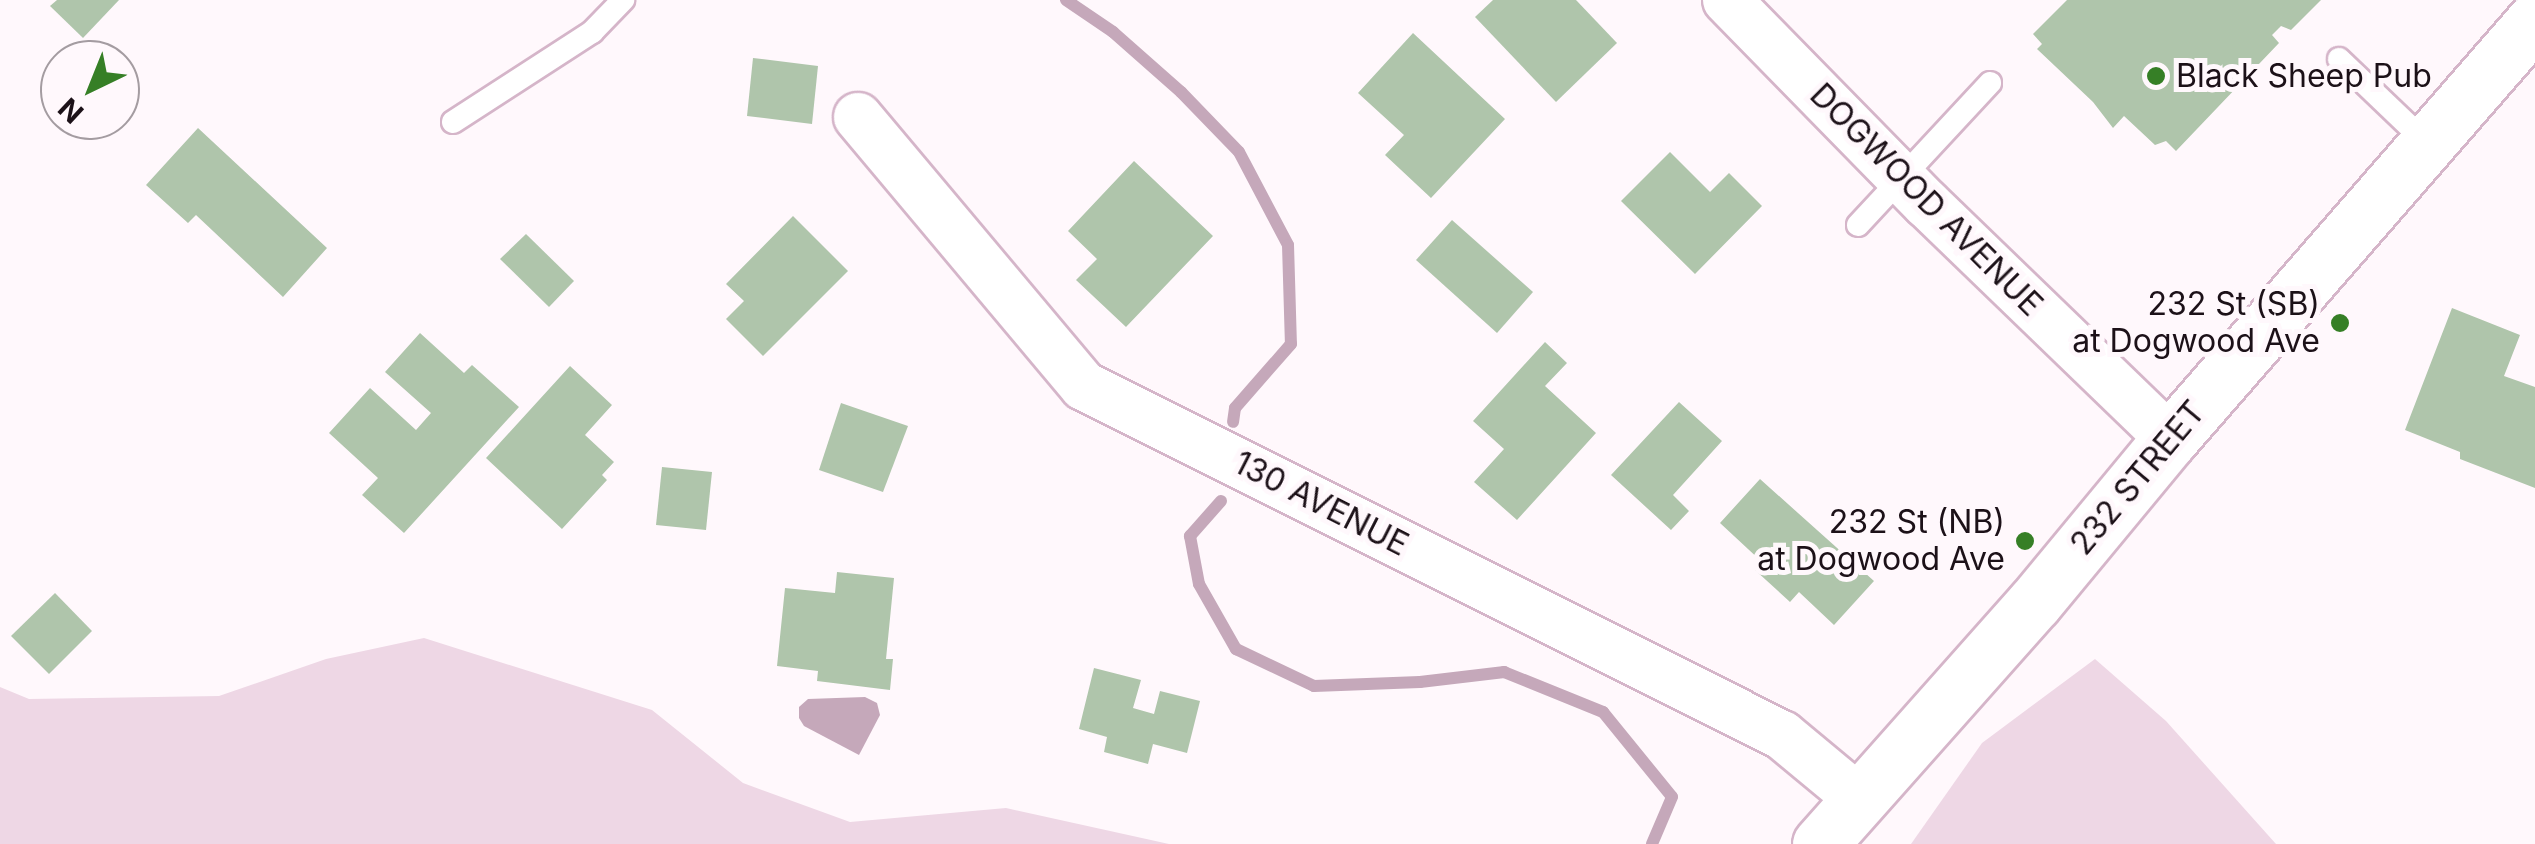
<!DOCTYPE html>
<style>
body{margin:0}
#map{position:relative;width:2535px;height:844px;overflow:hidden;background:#fff8fc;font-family:Inter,sans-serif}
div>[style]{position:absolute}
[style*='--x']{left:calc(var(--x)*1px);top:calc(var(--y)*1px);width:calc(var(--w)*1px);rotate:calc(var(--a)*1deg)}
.green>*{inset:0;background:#eed7e5}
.water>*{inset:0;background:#c5a8ba}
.stream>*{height:12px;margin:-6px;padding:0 6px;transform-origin:6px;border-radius:6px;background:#c5a8ba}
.building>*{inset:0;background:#afc5ab}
.roads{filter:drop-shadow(2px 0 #d5b5c9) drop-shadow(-2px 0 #d5b5c9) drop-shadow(0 2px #d5b5c9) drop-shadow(0 -2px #d5b5c9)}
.lane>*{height:22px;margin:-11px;padding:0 11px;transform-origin:11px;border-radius:11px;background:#fff}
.street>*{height:48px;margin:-24px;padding:0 24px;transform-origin:24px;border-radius:24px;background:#fff}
.secondary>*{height:55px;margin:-27.5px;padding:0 27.5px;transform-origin:27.5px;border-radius:27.5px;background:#fff}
.dots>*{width:28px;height:28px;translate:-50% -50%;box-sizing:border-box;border:5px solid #fff8fc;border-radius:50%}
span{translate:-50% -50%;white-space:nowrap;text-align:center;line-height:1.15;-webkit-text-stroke:10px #fff8fc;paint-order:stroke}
.poi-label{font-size:32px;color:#1c1118}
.left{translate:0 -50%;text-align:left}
.right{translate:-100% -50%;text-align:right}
.street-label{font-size:32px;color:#1c1118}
.north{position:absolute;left:40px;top:40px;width:100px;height:100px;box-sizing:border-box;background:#fff8fc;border:2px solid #a49ca1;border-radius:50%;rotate:223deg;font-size:28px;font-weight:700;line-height:40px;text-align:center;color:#1c1118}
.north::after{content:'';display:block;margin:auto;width:35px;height:45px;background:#367f26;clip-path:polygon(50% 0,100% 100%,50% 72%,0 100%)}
</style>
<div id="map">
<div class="green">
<div style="clip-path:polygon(424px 638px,652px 710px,743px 783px,850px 822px,1006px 808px,1169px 844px,0 844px,0 687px,29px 699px,219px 696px,326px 659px)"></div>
<div style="clip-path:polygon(2095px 659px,2166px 721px,2276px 844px,1911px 844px,1982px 743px)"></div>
</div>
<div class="water">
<div style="clip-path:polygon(865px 697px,877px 703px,880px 715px,859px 755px,804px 726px,799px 718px,799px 707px,808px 699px)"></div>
</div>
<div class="stream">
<div style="--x:1066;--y:0;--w:57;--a:34.2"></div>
<div style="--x:1113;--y:32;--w:91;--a:41.4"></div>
<div style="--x:1181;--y:92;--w:83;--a:46"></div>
<div style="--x:1239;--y:152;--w:105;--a:62.2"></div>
<div style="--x:1288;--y:245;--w:99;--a:88.3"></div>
<div style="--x:1291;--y:344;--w:85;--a:131.2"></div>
<div style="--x:1235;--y:408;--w:14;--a:98"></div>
<div style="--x:1221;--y:501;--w:47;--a:131.5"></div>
<div style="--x:1190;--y:536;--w:49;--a:79.4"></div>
<div style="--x:1199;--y:584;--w:75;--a:60.4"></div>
<div style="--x:1236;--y:649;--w:86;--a:25.4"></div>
<div style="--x:1314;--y:686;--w:106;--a:-2.2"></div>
<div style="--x:1420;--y:682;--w:85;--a:-6.8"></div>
<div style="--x:1504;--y:672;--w:107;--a:22"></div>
<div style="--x:1603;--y:712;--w:109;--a:50.9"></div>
<div style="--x:1672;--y:797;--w:51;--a:113.1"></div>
</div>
<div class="building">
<div style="clip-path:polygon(57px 0,119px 0,83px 38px,50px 6px)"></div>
<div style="clip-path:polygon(1493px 0,1576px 0,1617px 43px,1556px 102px,1475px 17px)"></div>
<div style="clip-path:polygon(2067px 0,2321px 0,2291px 30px,2281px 26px,2272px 35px,2279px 43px,2176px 151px,2166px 141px,2155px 145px,2124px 116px,2113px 128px,2093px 102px,2037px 49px,2042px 44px,2033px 34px)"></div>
<div style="clip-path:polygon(1413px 33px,1505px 119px,1431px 198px,1385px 155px,1404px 135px,1358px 93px)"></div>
<div style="clip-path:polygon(753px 58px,818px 66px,812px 124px,747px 116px)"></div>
<div style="clip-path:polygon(198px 128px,327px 248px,283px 297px,196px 215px,188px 223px,146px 185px)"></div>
<div style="clip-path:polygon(1670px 152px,1710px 192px,1729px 173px,1762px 206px,1695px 274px,1621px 201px)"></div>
<div style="clip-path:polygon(1134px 161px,1213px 236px,1126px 327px,1076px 280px,1097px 259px,1068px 231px)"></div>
<div style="clip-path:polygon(793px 216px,848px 271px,763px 356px,726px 319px,744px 301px,726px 284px)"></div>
<div style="clip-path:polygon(1452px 220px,1533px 292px,1497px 333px,1416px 260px)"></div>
<div style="clip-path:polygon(526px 234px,574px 281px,549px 307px,500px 259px)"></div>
<div style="clip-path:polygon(2452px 308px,2520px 335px,2504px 376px,2535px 387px,2535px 488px,2460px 459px,2460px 452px,2405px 430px)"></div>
<div style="clip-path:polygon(420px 333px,464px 373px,472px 365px,519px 407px,404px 533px,362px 495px,378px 478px,329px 433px,370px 388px,416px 430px,431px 413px,385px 372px)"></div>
<div style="clip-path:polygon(1545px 342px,1567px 363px,1545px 386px,1596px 433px,1517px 520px,1474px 482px,1504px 449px,1473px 421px)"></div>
<div style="clip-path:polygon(570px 366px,612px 405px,585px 435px,614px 462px,602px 475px,607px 480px,562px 529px,486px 458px)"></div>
<div style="clip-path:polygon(1679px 402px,1722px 441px,1673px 495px,1689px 511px,1671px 530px,1611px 475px)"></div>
<div style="clip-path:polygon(841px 403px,908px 426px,883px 492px,819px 470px)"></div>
<div style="clip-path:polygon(662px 467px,712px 472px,706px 530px,656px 525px)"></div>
<div style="clip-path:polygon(1760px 479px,1874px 581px,1834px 625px,1799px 592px,1790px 602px,1755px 570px,1762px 562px,1720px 523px)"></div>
<div style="clip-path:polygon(837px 572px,894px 578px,886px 659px,893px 659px,890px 690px,817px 681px,818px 671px,777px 666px,785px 588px,835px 593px)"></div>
<div style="clip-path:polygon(55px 593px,92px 631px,49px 674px,11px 636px)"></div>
<div style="clip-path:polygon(1094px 668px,1141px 680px,1133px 708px,1154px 714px,1160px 691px,1200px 701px,1187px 753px,1153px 744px,1148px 764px,1104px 752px,1107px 737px,1079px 729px)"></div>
</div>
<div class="roads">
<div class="lane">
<div style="--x:2339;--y:59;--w:120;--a:43.7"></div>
<div style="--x:453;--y:122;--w:166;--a:-32.9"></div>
<div style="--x:592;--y:32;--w:45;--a:-45.9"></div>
<div style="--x:1858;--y:225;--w:194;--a:-47.1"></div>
</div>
<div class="street">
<div style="--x:1727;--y:0;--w:286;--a:45.6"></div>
<div style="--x:1927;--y:204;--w:338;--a:44"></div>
<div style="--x:858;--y:117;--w:351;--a:50"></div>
<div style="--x:1084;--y:386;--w:780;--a:26.57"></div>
<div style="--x:1782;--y:735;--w:100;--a:39.7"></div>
</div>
<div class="secondary">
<div style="--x:1820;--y:844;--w:324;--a:-48.4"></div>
<div style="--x:2035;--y:602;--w:212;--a:-50.4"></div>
<div style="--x:2170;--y:439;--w:556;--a:-48.94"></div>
</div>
</div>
<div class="dots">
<div style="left:2156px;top:76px;background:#367f26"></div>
<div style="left:2340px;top:323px;background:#367f26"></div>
<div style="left:2025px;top:541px;background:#367f26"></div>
</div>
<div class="poi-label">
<span class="left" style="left:2176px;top:76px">Black Sheep Pub</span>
<span class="right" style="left:2320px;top:323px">232 St (SB)<br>at Dogwood Ave</span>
<span class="right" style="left:2005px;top:541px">232 St (NB)<br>at Dogwood Ave</span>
</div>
<div class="street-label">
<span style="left:1926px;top:200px;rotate:45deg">DOGWOOD AVENUE</span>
<span style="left:2138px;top:478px;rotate:-50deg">232 STREET</span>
<span style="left:1321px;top:504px;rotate:27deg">130 AVENUE</span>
</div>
<div class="north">N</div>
</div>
